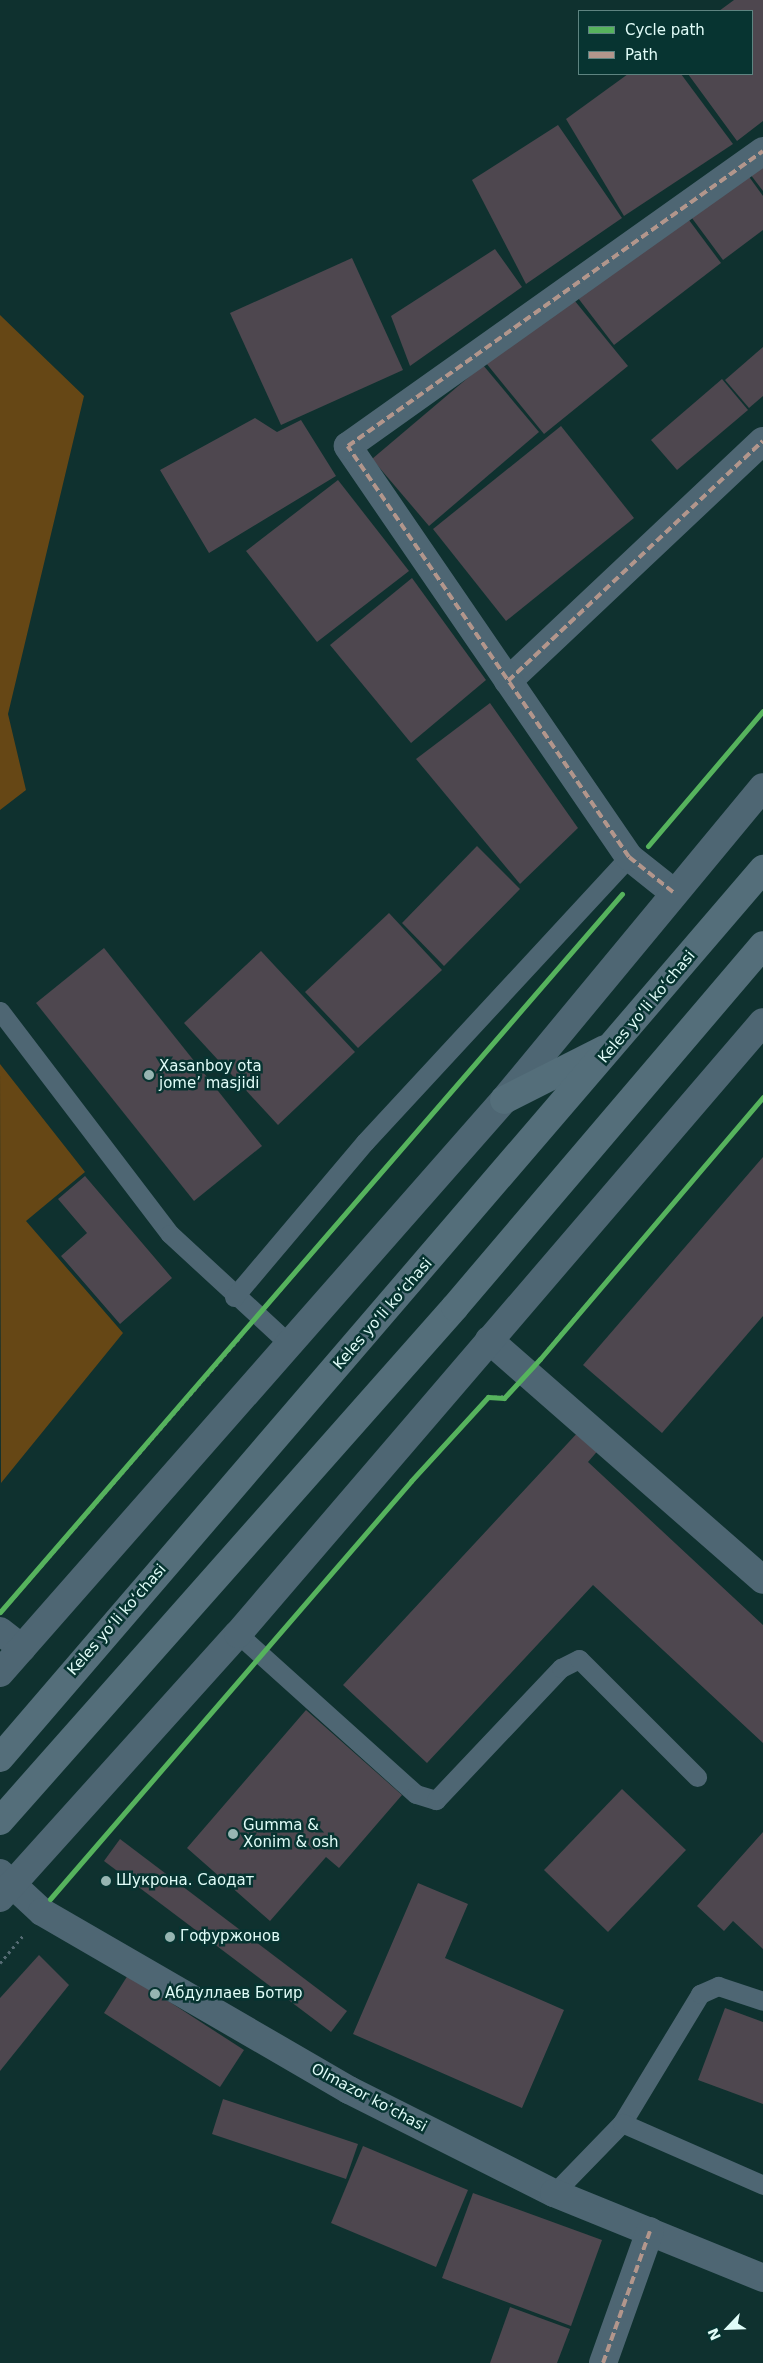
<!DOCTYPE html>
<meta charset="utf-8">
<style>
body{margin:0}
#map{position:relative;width:763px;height:2363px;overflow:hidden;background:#0f312f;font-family:"DejaVu Sans",sans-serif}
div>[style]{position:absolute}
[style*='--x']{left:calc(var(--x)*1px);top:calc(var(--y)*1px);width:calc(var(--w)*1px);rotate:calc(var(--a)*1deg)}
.green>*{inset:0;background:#664715}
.building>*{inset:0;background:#4e474f}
.path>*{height:3px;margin-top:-1.5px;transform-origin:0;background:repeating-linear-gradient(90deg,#566c74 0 2.5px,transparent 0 6.5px)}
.service>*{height:19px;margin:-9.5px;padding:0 9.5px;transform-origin:9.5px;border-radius:9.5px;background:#4e6673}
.minor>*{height:28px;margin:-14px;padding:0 14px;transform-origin:14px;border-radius:14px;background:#4e6673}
.tertiary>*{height:28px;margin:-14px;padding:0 14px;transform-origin:14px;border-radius:14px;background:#4e6673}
.primary>*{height:28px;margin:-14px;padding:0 14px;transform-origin:14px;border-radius:14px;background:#546e7a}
.quiet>*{height:4px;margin-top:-2px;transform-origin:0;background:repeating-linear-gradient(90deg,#b2968c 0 8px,transparent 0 12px)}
.cycleway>*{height:5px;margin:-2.5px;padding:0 2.5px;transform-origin:2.5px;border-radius:2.5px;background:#56b35d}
.dots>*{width:14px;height:14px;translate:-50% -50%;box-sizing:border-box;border:2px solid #073431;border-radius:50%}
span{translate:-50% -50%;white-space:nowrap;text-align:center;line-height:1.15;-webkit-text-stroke:5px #073431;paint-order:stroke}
.street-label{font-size:15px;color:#e0fcf8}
.poi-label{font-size:15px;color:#e0fcf8}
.left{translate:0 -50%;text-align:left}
.legend{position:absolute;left:578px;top:10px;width:175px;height:65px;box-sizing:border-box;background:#073431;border:1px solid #5e8481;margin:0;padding:6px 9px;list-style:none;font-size:15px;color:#e0fcf8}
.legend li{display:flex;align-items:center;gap:10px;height:25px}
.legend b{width:25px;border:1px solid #5e8481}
.north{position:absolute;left:703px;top:2303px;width:50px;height:50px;-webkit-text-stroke:4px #073431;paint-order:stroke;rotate:246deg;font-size:14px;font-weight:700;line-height:20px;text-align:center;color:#e0fcf8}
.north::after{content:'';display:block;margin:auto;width:18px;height:22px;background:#e0fcf8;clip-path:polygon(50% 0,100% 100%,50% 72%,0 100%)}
</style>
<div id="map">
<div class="green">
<div style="clip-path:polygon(0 315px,84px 396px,8px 714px,26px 790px,0 810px)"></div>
<div style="clip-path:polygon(0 1064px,85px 1172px,26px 1221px,123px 1333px,1px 1483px)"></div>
</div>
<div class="building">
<div style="clip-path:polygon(734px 0,763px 0,763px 121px,737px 141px,688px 74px,752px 74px,752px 11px,719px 11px)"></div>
<div style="clip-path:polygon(628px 74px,681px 74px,733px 144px,624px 216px,566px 119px)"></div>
<div style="clip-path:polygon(558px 125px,622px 218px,526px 284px,472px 180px)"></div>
<div style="clip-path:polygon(763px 158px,763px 191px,747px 170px)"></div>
<div style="clip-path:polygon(742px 167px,763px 196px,763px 230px,723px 260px,686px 210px)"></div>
<div style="clip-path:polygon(683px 212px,721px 263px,614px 345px,575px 294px)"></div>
<div style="clip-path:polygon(495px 249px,522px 287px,410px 366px,391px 316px)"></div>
<div style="clip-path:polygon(352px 258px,403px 370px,281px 425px,230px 313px)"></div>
<div style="clip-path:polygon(570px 295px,628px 366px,544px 434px,486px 363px)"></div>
<div style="clip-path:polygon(763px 347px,763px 396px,749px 408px,725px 380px)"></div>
<div style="clip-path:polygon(483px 365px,539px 432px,429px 526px,372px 459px)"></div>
<div style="clip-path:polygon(722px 379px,748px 410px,677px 470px,651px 440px)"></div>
<div style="clip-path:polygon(255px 418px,277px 432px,301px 420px,336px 476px,209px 553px,160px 470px)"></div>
<div style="clip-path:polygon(561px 426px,634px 518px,506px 621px,433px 529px)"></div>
<div style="clip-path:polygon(338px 480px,409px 571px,317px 642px,246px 551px)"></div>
<div style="clip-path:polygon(412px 578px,486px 680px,411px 743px,330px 645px)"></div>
<div style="clip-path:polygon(490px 703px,578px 828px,520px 884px,416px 759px)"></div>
<div style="clip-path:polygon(477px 846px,520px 889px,444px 966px,402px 923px)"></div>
<div style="clip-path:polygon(389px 913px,442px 970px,358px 1048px,305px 992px)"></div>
<div style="clip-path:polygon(104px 948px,262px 1146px,194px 1201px,36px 1003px)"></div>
<div style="clip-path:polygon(261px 951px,355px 1052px,278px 1125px,184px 1023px)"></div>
<div style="clip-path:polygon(763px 1157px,763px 1316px,662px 1433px,583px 1365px)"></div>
<div style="clip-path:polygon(85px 1176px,172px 1278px,120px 1324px,61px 1256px,87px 1233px,58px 1199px)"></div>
<div style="clip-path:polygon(581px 1429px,601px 1447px,588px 1462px,763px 1625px,763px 1743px,593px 1585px,427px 1763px,343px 1685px)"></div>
<div style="clip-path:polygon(306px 1710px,402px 1795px,339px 1868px,326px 1857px,270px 1921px,187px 1848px)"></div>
<div style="clip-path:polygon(622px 1789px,686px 1850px,608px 1932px,544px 1870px)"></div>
<div style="clip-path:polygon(763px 1832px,763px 1949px,733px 1921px,724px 1931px,697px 1906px)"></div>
<div style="clip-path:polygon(120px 1839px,347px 2011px,331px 2032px,104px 1861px)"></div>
<div style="clip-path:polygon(418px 1883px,468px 1904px,445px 1958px,564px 2010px,522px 2108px,353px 2034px)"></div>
<div style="clip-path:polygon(39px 1955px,69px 1985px,0 2071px,0 1998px)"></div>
<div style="clip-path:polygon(128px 1975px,244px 2050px,220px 2087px,104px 2013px)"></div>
<div style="clip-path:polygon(725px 2008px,763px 2022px,763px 2104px,698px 2080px)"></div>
<div style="clip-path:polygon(223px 2099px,358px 2144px,346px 2179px,212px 2134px)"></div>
<div style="clip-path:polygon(363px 2146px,468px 2190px,436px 2267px,331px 2223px)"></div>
<div style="clip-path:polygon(473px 2193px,602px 2240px,571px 2326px,442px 2278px)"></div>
<div style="clip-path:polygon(510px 2307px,570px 2329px,557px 2363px,490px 2363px)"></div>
</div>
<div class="path">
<div style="--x:655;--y:838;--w:167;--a:-49.6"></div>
<div style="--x:276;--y:1295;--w:254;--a:-49.2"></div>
<div style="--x:548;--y:1349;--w:331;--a:-49.5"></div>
<div style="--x:460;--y:1428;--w:42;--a:-47.9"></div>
<div style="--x:488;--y:1397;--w:17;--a:-3"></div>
<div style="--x:11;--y:1601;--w:351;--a:-49"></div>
<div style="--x:60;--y:1888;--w:126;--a:-49.5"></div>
<div style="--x:0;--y:1963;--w:35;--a:-50"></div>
</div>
<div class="service">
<div style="--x:0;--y:1011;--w:280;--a:52.7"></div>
<div style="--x:170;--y:1234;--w:161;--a:42.7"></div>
<div style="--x:234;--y:1297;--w:203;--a:-49.8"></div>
<div style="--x:365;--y:1142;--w:388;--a:-47.2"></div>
<div style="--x:238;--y:1634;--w:239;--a:42"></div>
<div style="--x:416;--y:1794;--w:21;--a:17"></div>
<div style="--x:436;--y:1800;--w:182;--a:-46.6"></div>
<div style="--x:561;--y:1668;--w:20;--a:-27"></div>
<div style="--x:579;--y:1659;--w:167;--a:45"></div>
<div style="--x:622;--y:2123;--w:151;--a:-58.8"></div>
<div style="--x:700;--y:1994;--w:20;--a:-24"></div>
<div style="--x:718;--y:1986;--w:47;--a:18.4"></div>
<div style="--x:554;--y:2193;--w:98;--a:-45.8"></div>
<div style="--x:622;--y:2123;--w:154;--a:23.7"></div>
</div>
<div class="minor">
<div style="--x:508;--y:681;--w:350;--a:-43.3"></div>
<div style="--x:673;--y:892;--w:56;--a:-141.5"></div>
<div style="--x:629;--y:857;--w:498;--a:-124.4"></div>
<div style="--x:348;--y:446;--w:509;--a:-35.41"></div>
<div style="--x:489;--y:1340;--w:364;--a:41.2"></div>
<div style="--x:0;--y:1631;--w:28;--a:38"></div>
<div style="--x:0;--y:1873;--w:57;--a:42.9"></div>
<div style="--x:42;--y:1912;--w:355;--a:30.1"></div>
<div style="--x:349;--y:2090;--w:229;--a:26.7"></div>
<div style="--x:554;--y:2193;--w:226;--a:22.1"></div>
<div style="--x:603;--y:2363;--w:140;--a:-70.4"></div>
</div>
<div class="tertiary">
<div style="--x:0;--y:1673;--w:763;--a:-48.67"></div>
<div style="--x:504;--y:1100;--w:406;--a:-50.4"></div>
<div style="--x:0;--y:1898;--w:355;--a:-48"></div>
<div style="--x:238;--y:1634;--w:806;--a:-49.38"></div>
</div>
<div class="primary">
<div style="--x:504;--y:1100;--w:113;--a:-26.8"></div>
<div style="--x:0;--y:1758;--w:1172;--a:-49.36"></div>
<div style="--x:0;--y:1821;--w:686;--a:-48.48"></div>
<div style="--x:455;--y:1307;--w:475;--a:-49.6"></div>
</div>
<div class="quiet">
<div style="--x:508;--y:681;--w:350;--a:-43.3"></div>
<div style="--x:673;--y:892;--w:56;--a:-141.5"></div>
<div style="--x:629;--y:857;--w:498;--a:-124.4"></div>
<div style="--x:348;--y:446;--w:509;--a:-35.41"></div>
<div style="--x:603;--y:2363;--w:140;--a:-70.4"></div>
</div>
<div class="cycleway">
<div style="--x:648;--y:846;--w:177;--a:-49.6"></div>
<div style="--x:0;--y:1612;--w:950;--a:-49.1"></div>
<div style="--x:50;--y:1899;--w:552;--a:-49.18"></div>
<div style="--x:411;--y:1481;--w:114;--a:-47.5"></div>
<div style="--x:488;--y:1397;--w:16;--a:4"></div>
<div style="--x:504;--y:1398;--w:53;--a:-47.3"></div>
<div style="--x:540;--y:1359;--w:344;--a:-49.6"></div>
</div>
<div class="dots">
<div style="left:149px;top:1075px;background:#97b5b2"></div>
<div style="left:233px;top:1834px;background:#97b5b2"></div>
<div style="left:106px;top:1881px;background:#97b5b2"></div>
<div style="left:170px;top:1937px;background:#97b5b2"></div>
<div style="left:155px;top:1994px;background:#97b5b2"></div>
</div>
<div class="street-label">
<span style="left:647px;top:1007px;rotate:-50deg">Keles yoʻli koʻchasi</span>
<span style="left:383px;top:1314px;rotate:-49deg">Keles yoʻli koʻchasi</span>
<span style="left:117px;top:1620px;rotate:-49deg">Keles yoʻli koʻchasi</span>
<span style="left:369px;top:2098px;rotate:28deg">Olmazor ko'chasi</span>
</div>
<div class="poi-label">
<span class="left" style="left:159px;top:1075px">Xasanboy ota<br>jome’ masjidi</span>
<span class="left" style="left:243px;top:1834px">Gumma &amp;<br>Xonim &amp; osh</span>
<span class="left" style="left:116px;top:1881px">Шукрона. Саодат</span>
<span class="left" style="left:180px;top:1937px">Гофуржонов</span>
<span class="left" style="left:165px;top:1994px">Абдуллаев Ботир</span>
</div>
<ul class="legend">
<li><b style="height:6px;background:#56b35d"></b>Cycle path</li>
<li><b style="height:6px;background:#b2968c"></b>Path</li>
</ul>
<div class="north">N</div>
</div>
